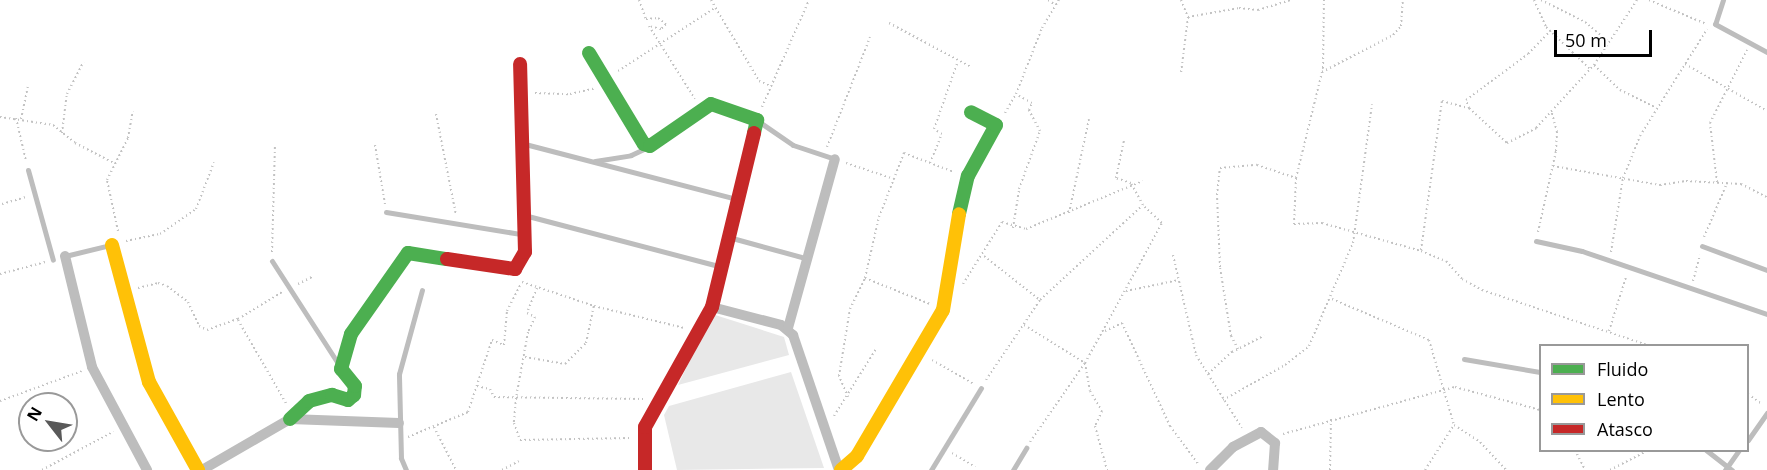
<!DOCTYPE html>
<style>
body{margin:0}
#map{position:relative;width:1767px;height:470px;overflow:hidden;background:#fff;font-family:"Open Sans",sans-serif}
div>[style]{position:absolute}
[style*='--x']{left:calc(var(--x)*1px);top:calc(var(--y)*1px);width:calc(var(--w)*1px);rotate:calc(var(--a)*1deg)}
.green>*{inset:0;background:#e8e8e8}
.path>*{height:2px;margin-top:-1px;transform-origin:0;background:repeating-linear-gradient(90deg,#c2c2c2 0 1.5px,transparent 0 4.5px)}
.lane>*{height:5px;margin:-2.5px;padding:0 2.5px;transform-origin:2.5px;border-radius:2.5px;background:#bdbdbd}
.street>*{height:10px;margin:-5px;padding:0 5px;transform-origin:5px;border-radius:5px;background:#bdbdbd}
.fast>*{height:14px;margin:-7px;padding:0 7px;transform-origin:7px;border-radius:7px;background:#4caf50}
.slow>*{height:14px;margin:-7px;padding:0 7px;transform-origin:7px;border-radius:7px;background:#ffc107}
.jam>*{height:14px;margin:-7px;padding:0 7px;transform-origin:7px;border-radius:7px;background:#c62828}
span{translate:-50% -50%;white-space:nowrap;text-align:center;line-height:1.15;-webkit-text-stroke:4.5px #fff;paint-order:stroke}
.legend{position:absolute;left:1539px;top:344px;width:210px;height:108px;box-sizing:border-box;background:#fff;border:2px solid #999;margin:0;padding:8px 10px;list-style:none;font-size:18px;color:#000}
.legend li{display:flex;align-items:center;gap:12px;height:30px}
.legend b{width:30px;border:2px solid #999}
.north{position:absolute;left:18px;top:392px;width:60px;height:60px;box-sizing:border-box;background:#fff;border:2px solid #999;border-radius:50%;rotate:301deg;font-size:16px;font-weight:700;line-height:24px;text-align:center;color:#000}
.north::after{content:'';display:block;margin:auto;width:21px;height:27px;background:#595959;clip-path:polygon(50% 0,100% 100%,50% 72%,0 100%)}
.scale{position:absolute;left:1554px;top:30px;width:98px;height:27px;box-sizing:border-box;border:3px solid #000;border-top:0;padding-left:8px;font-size:18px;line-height:21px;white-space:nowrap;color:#000;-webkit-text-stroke:4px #fff;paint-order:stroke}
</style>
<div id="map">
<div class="green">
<div style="clip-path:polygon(712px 314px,784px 337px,789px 355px,678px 385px)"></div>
<div style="clip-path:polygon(791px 372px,824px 468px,677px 470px,664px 415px,669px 406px)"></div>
</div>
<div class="path">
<div style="--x:639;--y:0;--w:20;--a:70"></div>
<div style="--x:646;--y:19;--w:12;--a:-5"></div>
<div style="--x:658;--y:18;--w:10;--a:37"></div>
<div style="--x:666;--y:24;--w:7;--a:135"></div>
<div style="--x:661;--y:29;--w:12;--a:-166"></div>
<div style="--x:649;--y:26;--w:86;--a:57.8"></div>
<div style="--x:711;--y:0;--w:94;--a:59.3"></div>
<div style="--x:759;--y:81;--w:13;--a:23"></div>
<div style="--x:1048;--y:0;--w:7;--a:34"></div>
<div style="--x:1181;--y:0;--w:18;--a:68"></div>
<div style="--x:1188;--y:17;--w:56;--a:97.1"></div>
<div style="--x:1534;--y:0;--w:30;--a:66"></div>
<div style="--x:1546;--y:27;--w:61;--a:43.7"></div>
<div style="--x:1541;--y:0;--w:49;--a:26.6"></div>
<div style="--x:1585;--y:22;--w:30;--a:40"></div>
<div style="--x:1649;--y:0;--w:62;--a:22.8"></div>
<div style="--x:1188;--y:17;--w:52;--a:-10"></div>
<div style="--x:1239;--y:8;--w:19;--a:6"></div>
<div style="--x:1258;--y:10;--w:34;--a:-17"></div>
<div style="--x:889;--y:23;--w:93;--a:28.2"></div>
<div style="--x:1685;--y:64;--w:95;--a:29.8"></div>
<div style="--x:1594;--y:65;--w:36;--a:44"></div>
<div style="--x:1620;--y:90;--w:39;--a:26"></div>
<div style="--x:618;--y:71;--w:117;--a:-33.1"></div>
<div style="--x:1322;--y:72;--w:80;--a:-27.5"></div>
<div style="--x:1393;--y:35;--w:12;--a:-48"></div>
<div style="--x:1401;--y:26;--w:26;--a:-86"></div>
<div style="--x:535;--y:93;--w:35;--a:2"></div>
<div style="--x:570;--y:94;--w:26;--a:-13"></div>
<div style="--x:762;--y:107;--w:117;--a:-66.3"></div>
<div style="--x:1469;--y:108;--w:9;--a:-111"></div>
<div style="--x:1466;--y:100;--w:77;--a:-36.6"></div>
<div style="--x:1528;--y:54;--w:33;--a:-46"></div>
<div style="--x:1005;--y:113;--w:22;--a:-60"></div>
<div style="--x:1016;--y:94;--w:71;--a:-68.5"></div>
<div style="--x:1042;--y:28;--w:33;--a:-59"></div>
<div style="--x:436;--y:114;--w:103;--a:78.8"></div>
<div style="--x:0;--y:117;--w:54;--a:8.6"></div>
<div style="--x:53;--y:125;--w:28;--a:39"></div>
<div style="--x:75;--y:143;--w:44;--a:27.1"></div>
<div style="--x:16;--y:118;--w:44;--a:76.9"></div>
<div style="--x:21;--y:119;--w:33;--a:-78"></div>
<div style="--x:62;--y:133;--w:39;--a:-83"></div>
<div style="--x:67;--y:94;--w:36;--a:-63"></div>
<div style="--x:375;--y:145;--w:60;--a:80.4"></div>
<div style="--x:827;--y:147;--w:118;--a:-68.6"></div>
<div style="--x:846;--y:163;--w:51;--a:18.4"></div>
<div style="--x:930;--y:163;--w:31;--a:-68"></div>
<div style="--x:942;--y:134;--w:9;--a:-148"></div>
<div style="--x:934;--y:129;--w:72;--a:-70.6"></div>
<div style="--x:1553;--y:166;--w:109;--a:10.1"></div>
<div style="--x:1660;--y:185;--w:26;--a:-9"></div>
<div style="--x:1686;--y:181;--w:55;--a:3.1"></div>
<div style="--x:1741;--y:184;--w:29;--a:27"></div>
<div style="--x:1296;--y:178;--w:113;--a:-76.2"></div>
<div style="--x:1323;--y:68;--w:68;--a:-89.2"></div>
<div style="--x:1717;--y:182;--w:59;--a:-96.8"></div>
<div style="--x:1710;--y:123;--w:82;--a:-63.1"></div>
<div style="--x:2;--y:204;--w:26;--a:-16"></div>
<div style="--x:1069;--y:213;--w:96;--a:-78"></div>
<div style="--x:1013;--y:228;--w:39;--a:-81"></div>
<div style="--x:1019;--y:189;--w:62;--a:-70.1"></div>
<div style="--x:1040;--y:131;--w:24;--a:-118"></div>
<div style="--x:1029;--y:110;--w:8;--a:-67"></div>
<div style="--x:1032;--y:103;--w:18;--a:-151"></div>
<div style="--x:118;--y:231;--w:52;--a:-102.2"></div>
<div style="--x:107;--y:180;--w:47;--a:-63.4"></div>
<div style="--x:128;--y:138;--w:27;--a:-80"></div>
<div style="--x:1538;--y:232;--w:83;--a:-77.5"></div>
<div style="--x:1556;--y:151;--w:19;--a:-87"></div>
<div style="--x:1557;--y:132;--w:20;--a:-105"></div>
<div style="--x:1704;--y:237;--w:59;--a:-66.9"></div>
<div style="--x:126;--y:241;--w:35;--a:-12"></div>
<div style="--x:160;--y:234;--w:44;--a:-34.8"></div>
<div style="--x:196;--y:209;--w:50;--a:-69"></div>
<div style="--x:1421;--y:250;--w:150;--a:-82"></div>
<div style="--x:1442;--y:101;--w:28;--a:15"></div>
<div style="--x:1469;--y:108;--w:52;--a:42.6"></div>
<div style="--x:1507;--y:143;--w:33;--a:-27"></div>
<div style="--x:1536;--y:128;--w:86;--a:-47.4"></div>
<div style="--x:1594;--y:65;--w:78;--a:-56.5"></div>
<div style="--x:272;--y:252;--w:106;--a:-88.4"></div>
<div style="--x:1611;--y:252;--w:75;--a:-80.8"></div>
<div style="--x:1623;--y:178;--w:45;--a:-68"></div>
<div style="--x:1640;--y:136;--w:126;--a:-57.9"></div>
<div style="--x:1173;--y:255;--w:103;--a:77"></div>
<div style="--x:1196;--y:355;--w:86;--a:57.8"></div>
<div style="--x:984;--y:256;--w:71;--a:38.2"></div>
<div style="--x:0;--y:274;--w:47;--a:-14.9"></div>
<div style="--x:865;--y:278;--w:70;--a:21.8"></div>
<div style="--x:1693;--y:281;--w:27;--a:-75"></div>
<div style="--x:522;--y:282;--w:76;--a:18.4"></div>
<div style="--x:594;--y:306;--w:93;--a:13.7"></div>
<div style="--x:298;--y:284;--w:16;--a:-27"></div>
<div style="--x:963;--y:284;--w:73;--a:-57.8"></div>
<div style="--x:1002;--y:222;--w:25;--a:16"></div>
<div style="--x:1026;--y:229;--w:126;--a:-22.3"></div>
<div style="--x:138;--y:288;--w:21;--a:-14"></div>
<div style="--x:158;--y:283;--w:9;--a:18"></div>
<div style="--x:167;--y:286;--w:26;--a:37"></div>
<div style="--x:188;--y:302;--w:26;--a:65"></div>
<div style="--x:199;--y:326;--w:9;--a:27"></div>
<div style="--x:207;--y:330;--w:33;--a:-20"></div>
<div style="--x:238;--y:319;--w:52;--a:-31.5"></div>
<div style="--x:537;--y:288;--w:27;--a:112"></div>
<div style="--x:527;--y:313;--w:9;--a:27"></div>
<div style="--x:535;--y:317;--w:17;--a:115"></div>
<div style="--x:528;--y:332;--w:67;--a:100.3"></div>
<div style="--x:516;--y:398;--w:25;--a:95"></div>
<div style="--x:514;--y:423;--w:18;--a:71"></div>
<div style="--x:520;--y:440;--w:110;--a:-1"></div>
<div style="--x:1126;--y:291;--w:54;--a:-11.7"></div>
<div style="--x:1332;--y:299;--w:105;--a:22.9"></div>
<div style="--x:1429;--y:340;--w:89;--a:73.6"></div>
<div style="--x:1454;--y:425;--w:31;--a:33"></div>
<div style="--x:1480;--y:442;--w:38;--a:47"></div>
<div style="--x:238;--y:320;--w:96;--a:60"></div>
<div style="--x:1024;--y:325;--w:72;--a:31.9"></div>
<div style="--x:1085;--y:363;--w:28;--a:80"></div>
<div style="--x:1090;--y:391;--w:23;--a:59"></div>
<div style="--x:1102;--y:411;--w:17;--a:115"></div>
<div style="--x:1095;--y:426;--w:46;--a:74.7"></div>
<div style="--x:1105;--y:331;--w:19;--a:-25"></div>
<div style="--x:1122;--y:323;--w:114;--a:65"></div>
<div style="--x:1170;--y:426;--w:49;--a:53.4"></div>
<div style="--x:1609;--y:331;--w:57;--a:-72.5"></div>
<div style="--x:1238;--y:349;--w:15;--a:-118"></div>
<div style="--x:1231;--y:336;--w:70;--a:-99.1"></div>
<div style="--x:1220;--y:267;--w:72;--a:-92.4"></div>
<div style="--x:1217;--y:195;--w:27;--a:-84"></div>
<div style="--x:1220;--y:168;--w:37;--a:-5"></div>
<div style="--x:1257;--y:165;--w:41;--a:18.4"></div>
<div style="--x:1296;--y:178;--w:46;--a:92.5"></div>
<div style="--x:1294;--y:224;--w:28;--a:-2"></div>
<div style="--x:1322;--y:223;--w:103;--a:15.8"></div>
<div style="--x:1421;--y:251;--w:27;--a:22"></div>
<div style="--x:1446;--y:261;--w:24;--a:48"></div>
<div style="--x:1462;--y:279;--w:23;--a:29"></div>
<div style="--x:1482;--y:290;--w:177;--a:18.4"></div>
<div style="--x:525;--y:357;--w:41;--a:9.9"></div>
<div style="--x:565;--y:364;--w:30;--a:-45"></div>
<div style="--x:586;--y:343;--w:38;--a:-78"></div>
<div style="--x:932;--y:360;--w:48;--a:29.7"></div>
<div style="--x:1208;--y:374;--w:33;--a:-43"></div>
<div style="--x:1232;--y:352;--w:36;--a:-27"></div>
<div style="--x:986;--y:380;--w:97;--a:-56"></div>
<div style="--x:1040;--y:300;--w:140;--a:-42.7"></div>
<div style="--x:477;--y:386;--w:13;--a:13"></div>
<div style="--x:490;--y:389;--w:9;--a:63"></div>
<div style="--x:494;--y:397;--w:149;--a:0.8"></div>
<div style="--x:1748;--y:394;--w:17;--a:36"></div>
<div style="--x:848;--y:397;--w:23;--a:-113"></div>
<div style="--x:839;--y:376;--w:68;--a:-80.7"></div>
<div style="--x:850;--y:309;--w:34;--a:-64"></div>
<div style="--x:865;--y:278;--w:63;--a:-77.1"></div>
<div style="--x:879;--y:217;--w:69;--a:-68.7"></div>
<div style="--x:904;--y:153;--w:53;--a:20.8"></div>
<div style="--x:1223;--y:400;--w:71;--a:-29.4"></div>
<div style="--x:1285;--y:365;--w:31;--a:-38"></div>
<div style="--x:1309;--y:346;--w:112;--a:-66.9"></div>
<div style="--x:1353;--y:243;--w:140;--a:-82.2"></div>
<div style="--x:0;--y:401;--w:87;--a:-20.1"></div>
<div style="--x:834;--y:416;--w:79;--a:-57.9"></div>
<div style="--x:434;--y:427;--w:48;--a:62.9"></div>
<div style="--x:1283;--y:434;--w:178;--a:-15.3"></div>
<div style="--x:1455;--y:387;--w:88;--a:15.1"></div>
<div style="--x:408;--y:437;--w:65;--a:-22.6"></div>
<div style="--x:468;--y:412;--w:76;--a:-71.6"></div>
<div style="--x:492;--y:340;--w:13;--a:23"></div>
<div style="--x:504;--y:345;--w:34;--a:-85"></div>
<div style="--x:507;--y:311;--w:31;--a:-63"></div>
<div style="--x:1030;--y:442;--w:96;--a:-55.2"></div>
<div style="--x:1085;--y:363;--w:160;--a:-61.2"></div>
<div style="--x:1162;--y:223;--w:26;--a:-137"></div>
<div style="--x:1143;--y:205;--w:25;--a:-119"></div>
<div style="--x:1131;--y:183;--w:16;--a:-162"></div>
<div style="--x:1116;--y:178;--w:40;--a:-78"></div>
<div style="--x:1575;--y:450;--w:22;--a:63"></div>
<div style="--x:952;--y:453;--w:27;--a:31"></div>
<div style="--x:42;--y:470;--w:81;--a:-28.2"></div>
<div style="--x:502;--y:470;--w:19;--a:-28"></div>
<div style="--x:1330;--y:470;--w:51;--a:-88.9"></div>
<div style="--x:1425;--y:470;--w:54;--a:-57.2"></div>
<div style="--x:1610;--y:470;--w:44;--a:-27.1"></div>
</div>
<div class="lane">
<div style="--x:1723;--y:0;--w:25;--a:108"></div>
<div style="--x:1715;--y:24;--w:59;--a:28.3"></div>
<div style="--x:758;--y:121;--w:42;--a:34.4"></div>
<div style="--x:793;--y:145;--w:44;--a:18.4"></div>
<div style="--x:525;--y:144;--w:218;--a:14.6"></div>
<div style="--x:595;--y:161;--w:36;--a:-9"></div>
<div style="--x:631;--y:155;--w:17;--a:-25"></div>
<div style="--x:28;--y:170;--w:93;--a:74.5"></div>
<div style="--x:386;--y:212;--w:137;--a:9.3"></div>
<div style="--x:524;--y:215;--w:201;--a:14.7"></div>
<div style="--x:732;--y:238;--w:76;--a:15.3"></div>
<div style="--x:1536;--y:241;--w:47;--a:12.3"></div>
<div style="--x:1582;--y:251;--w:195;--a:18.8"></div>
<div style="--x:1702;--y:246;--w:69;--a:20.3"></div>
<div style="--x:65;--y:256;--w:46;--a:-13.7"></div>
<div style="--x:272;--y:261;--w:124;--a:57.2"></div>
<div style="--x:1464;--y:359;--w:77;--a:9.7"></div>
<div style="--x:1748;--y:440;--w:33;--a:-55"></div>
<div style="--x:1706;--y:450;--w:33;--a:38"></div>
<div style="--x:406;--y:470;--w:13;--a:-113"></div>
<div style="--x:401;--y:458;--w:84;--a:-91.4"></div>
<div style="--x:399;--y:374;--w:87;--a:-74.7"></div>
<div style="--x:931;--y:470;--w:96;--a:-58.6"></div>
<div style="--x:1013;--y:470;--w:26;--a:-59"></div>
<div style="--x:1725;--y:470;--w:24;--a:-55"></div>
</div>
<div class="street">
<div style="--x:65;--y:256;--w:114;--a:76.3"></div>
<div style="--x:92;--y:367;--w:117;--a:61.9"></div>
<div style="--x:712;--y:307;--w:71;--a:14.6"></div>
<div style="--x:781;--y:325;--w:16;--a:40"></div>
<div style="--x:793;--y:335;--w:143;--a:71.2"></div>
<div style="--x:788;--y:328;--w:175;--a:-74.5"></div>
<div style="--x:202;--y:470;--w:102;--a:-30.1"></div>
<div style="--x:290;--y:419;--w:109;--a:2.1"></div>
<div style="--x:1210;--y:470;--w:33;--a:-45"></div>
<div style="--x:1233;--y:447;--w:32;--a:-28"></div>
<div style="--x:1261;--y:432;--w:18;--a:38"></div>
<div style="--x:1275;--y:443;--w:27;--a:94"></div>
</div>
<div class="fast">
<div style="--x:589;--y:53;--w:106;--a:58.9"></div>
<div style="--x:644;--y:144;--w:6;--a:18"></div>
<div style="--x:650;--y:146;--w:74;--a:-34.5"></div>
<div style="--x:711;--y:104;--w:49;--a:19.2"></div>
<div style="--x:757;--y:120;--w:13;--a:103"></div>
<div style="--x:959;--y:214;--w:39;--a:-77"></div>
<div style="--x:968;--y:176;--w:58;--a:-61.2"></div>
<div style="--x:996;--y:125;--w:28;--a:-153"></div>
<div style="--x:290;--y:419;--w:26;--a:-43"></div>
<div style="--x:309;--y:401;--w:24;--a:-15"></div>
<div style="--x:332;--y:395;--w:17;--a:17"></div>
<div style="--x:348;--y:400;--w:8;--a:-40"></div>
<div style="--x:354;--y:395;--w:9;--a:-84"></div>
<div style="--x:355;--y:386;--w:22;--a:-129"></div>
<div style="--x:341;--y:369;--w:36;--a:-74"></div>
<div style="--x:351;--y:334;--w:99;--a:-54.9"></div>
<div style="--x:408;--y:253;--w:39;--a:9"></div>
</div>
<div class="slow">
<div style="--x:112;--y:245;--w:142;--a:74.9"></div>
<div style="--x:149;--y:382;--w:101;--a:60.9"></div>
<div style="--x:841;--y:470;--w:21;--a:-41"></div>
<div style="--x:857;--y:456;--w:169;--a:-59.5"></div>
<div style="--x:943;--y:310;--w:97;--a:-80.5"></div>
</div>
<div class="jam">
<div style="--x:447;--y:259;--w:69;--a:8.4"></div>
<div style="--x:515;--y:269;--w:20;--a:-60"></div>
<div style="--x:525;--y:252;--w:188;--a:-91.5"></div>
<div style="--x:645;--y:470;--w:43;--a:-90"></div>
<div style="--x:645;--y:427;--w:137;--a:-60.8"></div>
<div style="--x:712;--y:307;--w:179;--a:-76.4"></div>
</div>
<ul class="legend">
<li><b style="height:8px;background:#4caf50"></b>Fluido</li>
<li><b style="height:8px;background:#ffc107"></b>Lento</li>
<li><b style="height:8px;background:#c62828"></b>Atasco</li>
</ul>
<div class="north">N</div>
<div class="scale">50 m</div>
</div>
